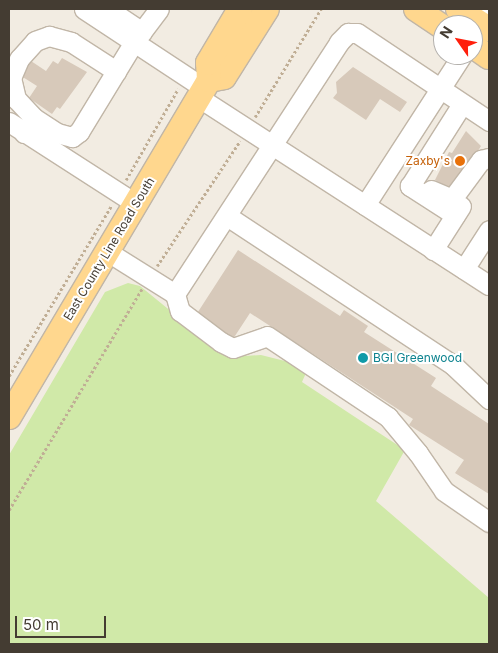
<!DOCTYPE html>
<style>
body{margin:0}
#map{position:relative;width:498px;height:653px;overflow:hidden;background:#f2ece2;font-family:Inter,sans-serif}
div>[style]{position:absolute}
[style*='--x']{left:calc(var(--x)*1px);top:calc(var(--y)*1px);width:calc(var(--w)*1px);rotate:calc(var(--a)*1deg)}
.green>*{inset:0;background:#d0e9a8}
.building>*{inset:0;background:#d7c9ba}
.path>*{height:2.5px;margin-top:-1.25px;transform-origin:0;background:repeating-linear-gradient(90deg,#c0ae95 0 2.5px,transparent 0 5px)}
.roads{filter:drop-shadow(1px 0 #c1b6a7) drop-shadow(-1px 0 #c1b6a7) drop-shadow(0 1px #c1b6a7) drop-shadow(0 -1px #c1b6a7)}
.minor>*{height:19px;margin:-9.5px;padding:0 9.5px;transform-origin:9.5px;border-radius:9.5px;background:#fff}
.major>*{height:24px;margin:-12px;padding:0 12px;transform-origin:12px;border-radius:12px;background:#ffd78e}
.dots>*{width:14px;height:14px;translate:-50% -50%;box-sizing:border-box;border:2px solid #fff;border-radius:50%}
span{translate:-50% -50%;white-space:nowrap;text-align:center;line-height:1.15;-webkit-text-stroke:4px #fff;paint-order:stroke}
.food-label{font-size:12px;color:#c56008}
.right{translate:-100% -50%;text-align:right}
.street-label{font-size:12px;color:#443c32}
.culture-label{font-size:12px;color:#0d838f}
.left{translate:0 -50%;text-align:left}
.frame{position:absolute;inset:0;border:10px solid #443c32;pointer-events:none}
.north{position:absolute;left:433px;top:15px;width:50px;height:50px;box-sizing:border-box;background:#fff;border:1px solid #b4b1ad;border-radius:50%;rotate:303deg;font-size:14px;font-weight:700;line-height:20px;text-align:center;color:#443c32}
.north::after{content:'';display:block;margin:auto;width:18px;height:22px;background:#ff1f0c;clip-path:polygon(50% 0,100% 100%,50% 72%,0 100%)}
.scale{position:absolute;left:15px;top:616px;width:91px;height:22px;box-sizing:border-box;border:2px solid #443c32;border-top:0;padding-left:6px;font-size:15px;line-height:18px;white-space:nowrap;color:#443c32;-webkit-text-stroke:4px #fff;paint-order:stroke}
</style>
<div id="map">
<div class="green">
<div style="clip-path:polygon(128px 283px,140px 286px,227px 357px,261px 355px,289px 362px,306px 373px,302px 382px,405px 450px,376px 501px,489px 598px,489px 644px,9px 644px,9px 455px,105px 292px)"></div>
</div>
<div class="building">
<div style="clip-path:polygon(62px 58px,87px 72px,60px 109px,57px 107px,52px 114px,29px 98px,37px 86px,18px 74px,28px 59px,46px 71px,53px 61px,58px 64px)"></div>
<div style="clip-path:polygon(353px 67px,407px 102px,400px 112px,380px 99px,366px 120px,333px 98px,337px 93px,336px 82px)"></div>
<div style="clip-path:polygon(466px 131px,481px 146px,454px 191px,435px 180px,449px 152px,452px 153px)"></div>
<div style="clip-path:polygon(238px 250px,340px 316px,344px 310px,368px 326px,364px 332px,436px 378px,431px 386px,489px 424px,489px 494px,455px 473px,464px 460px,409px 425px,413px 419px,250px 313px,233px 339px,196px 315px)"></div>
</div>
<div class="path">
<div style="--x:255;--y:117;--w:127;--a:-58.6"></div>
<div style="--x:126;--y:180;--w:105;--a:-60.3"></div>
<div style="--x:157;--y:266;--w:150;--a:-56.4"></div>
<div style="--x:9;--y:376;--w:198;--a:-59"></div>
<div style="--x:9;--y:510;--w:258;--a:-59"></div>
</div>
<div class="roads">
<div class="minor">
<div style="--x:84;--y:9;--w:144;--a:33.4"></div>
<div style="--x:108;--y:9;--w:41;--a:34.1"></div>
<div style="--x:477;--y:21;--w:15;--a:-53"></div>
<div style="--x:198;--y:97;--w:346;--a:32.9"></div>
<div style="--x:34;--y:118;--w:26;--a:-133"></div>
<div style="--x:16;--y:99;--w:22;--a:-103"></div>
<div style="--x:11;--y:78;--w:21;--a:-67"></div>
<div style="--x:19;--y:59;--w:24;--a:-48"></div>
<div style="--x:35;--y:41;--w:15;--a:-20"></div>
<div style="--x:49;--y:36;--w:23;--a:15"></div>
<div style="--x:71;--y:42;--w:54;--a:32.8"></div>
<div style="--x:9;--y:122;--w:151;--a:32.8"></div>
<div style="--x:24;--y:133;--w:18;--a:-56"></div>
<div style="--x:34;--y:118;--w:27;--a:33"></div>
<div style="--x:57;--y:133;--w:16;--a:15"></div>
<div style="--x:72;--y:137;--w:9;--a:-36"></div>
<div style="--x:79;--y:132;--w:105;--a:-58.6"></div>
<div style="--x:134;--y:42;--w:41;--a:-52.9"></div>
<div style="--x:431;--y:190;--w:23;--a:23"></div>
<div style="--x:452;--y:199;--w:49;--a:-53.4"></div>
<div style="--x:481;--y:160;--w:8;--a:-14"></div>
<div style="--x:365;--y:205;--w:179;--a:-57.1"></div>
<div style="--x:455;--y:215;--w:54;--a:-147.2"></div>
<div style="--x:410;--y:186;--w:97;--a:-57.6"></div>
<div style="--x:227;--y:216;--w:271;--a:33.4"></div>
<div style="--x:453;--y:365;--w:50;--a:43.4"></div>
<div style="--x:433;--y:250;--w:52;--a:-57.5"></div>
<div style="--x:108;--y:252;--w:79;--a:32.1"></div>
<div style="--x:175;--y:294;--w:301;--a:-56.9"></div>
<div style="--x:339;--y:42;--w:13;--a:-45"></div>
<div style="--x:348;--y:33;--w:9;--a:0"></div>
<div style="--x:357;--y:33;--w:159;--a:33.7"></div>
<div style="--x:464;--y:269;--w:46;--a:-57.3"></div>
<div style="--x:175;--y:294;--w:18;--a:74"></div>
<div style="--x:180;--y:311;--w:51;--a:37.1"></div>
<div style="--x:221;--y:342;--w:13;--a:27"></div>
<div style="--x:233;--y:348;--w:36;--a:-19"></div>
<div style="--x:267;--y:336;--w:146;--a:33.8"></div>
<div style="--x:388;--y:417;--w:47;--a:50.2"></div>
<div style="--x:418;--y:453;--w:46;--a:55.6"></div>
<div style="--x:444;--y:491;--w:55;--a:34.6"></div>
</div>
<div class="major">
<div style="--x:416;--y:9;--w:32;--a:34"></div>
<div style="--x:458;--y:9;--w:37;--a:33"></div>
<div style="--x:473;--y:46;--w:19;--a:35"></div>
<div style="--x:209;--y:80;--w:15;--a:-11"></div>
<div style="--x:224;--y:77;--w:80;--a:-57.7"></div>
<div style="--x:9;--y:417;--w:392;--a:-59.3"></div>
<div style="--x:209;--y:80;--w:17;--a:-93"></div>
<div style="--x:208;--y:63;--w:63;--a:-59.3"></div>
</div>
</div>
<div class="dots">
<div style="left:460px;top:161px;background:#e8710a"></div>
<div style="left:363px;top:358px;background:#0f9aa8"></div>
</div>
<div class="food-label">
<span class="right" style="left:450px;top:161px">Zaxby's</span>
</div>
<div class="street-label">
<span style="left:109px;top:249px;rotate:-59deg">East County Line Road South</span>
</div>
<div class="culture-label">
<span class="left" style="left:373px;top:358px">BGI Greenwood</span>
</div>
<div class="frame"></div>
<div class="north">N</div>
<div class="scale">50 m</div>
</div>
